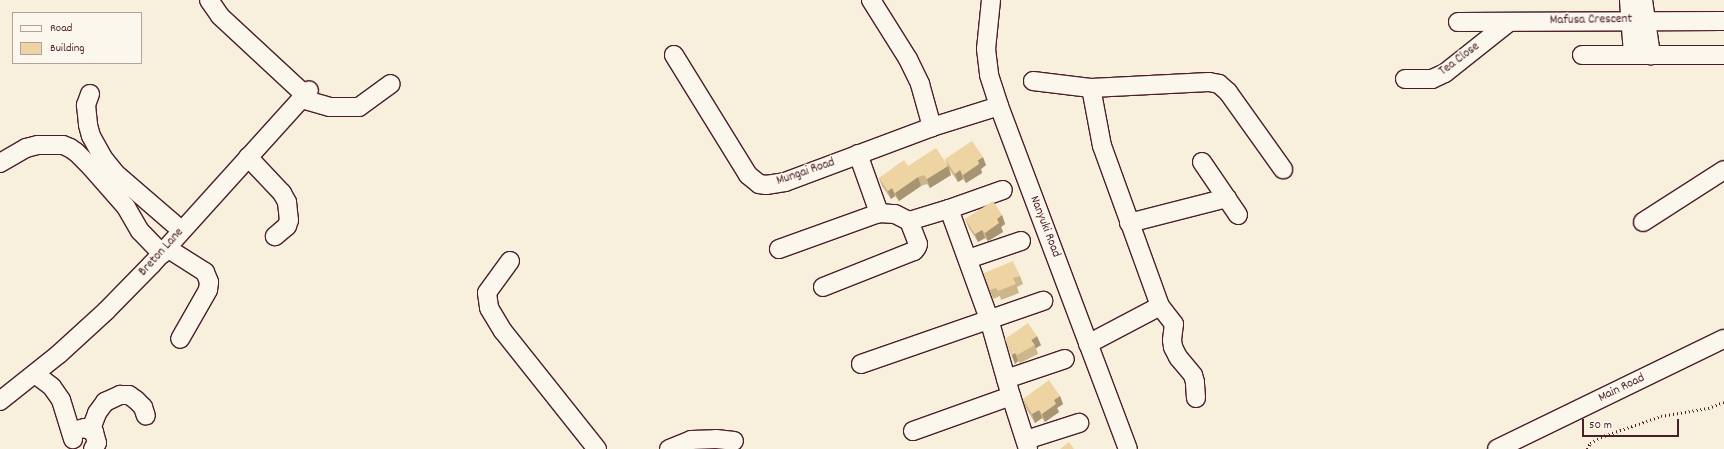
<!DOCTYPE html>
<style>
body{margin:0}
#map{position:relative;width:1724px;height:449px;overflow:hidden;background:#f8f0dd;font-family:Dekko,sans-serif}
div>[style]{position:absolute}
.path>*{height:2.5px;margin-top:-1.25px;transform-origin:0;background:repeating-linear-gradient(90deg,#4a1f2b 0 1px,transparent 0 4px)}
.roads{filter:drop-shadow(1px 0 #4a1f2b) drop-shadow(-1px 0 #4a1f2b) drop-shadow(0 1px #4a1f2b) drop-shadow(0 -1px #4a1f2b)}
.minor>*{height:18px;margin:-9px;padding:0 9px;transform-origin:9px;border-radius:9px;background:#fbf7ec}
.wall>*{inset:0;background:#cdb58c}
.shaded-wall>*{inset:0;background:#a79472}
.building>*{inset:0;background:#eed3a3}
span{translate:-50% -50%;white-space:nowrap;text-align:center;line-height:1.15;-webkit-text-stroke:3px #fbf7ec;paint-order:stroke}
.street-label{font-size:13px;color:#4a1f2b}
.legend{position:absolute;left:12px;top:12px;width:130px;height:52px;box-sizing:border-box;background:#fbf7ec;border:1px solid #b4a19f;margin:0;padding:5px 7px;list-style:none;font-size:12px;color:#4a1f2b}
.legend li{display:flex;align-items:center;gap:8px;height:20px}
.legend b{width:20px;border:1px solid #b4a19f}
.scale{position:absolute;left:1582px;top:419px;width:97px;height:18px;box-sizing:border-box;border:2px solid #4a1f2b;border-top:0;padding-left:5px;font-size:12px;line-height:14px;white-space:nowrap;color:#4a1f2b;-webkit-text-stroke:3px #fbf7ec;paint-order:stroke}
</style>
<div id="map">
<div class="path">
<i style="left:1587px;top:449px;width:7px;rotate:-63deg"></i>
<i style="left:1590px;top:443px;width:13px;rotate:-29deg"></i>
<i style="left:1601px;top:437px;width:64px;rotate:-19.3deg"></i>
<i style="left:1661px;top:416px;width:48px;rotate:-9.7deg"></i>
<i style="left:1708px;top:408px;width:17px;rotate:-21deg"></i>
</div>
<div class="roads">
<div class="minor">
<i style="left:209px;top:0;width:19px;rotate:55deg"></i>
<i style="left:220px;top:16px;width:116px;rotate:42.9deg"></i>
<i style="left:871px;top:0;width:70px;rotate:57.9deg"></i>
<i style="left:908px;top:59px;width:28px;rotate:64deg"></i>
<i style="left:920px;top:84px;width:45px;rotate:74.4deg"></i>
<i style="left:991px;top:0;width:49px;rotate:95.8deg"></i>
<i style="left:986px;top:49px;width:26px;rotate:83deg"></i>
<i style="left:989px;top:75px;width:33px;rotate:72deg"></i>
<i style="left:999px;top:106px;width:366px;rotate:69.4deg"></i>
<i style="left:1629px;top:0;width:55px;rotate:85.8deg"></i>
<i style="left:1643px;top:0;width:56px;rotate:81.7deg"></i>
<i style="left:1458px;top:22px;width:266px;rotate:-0.2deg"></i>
<i style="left:674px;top:55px;width:141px;rotate:58.3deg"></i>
<i style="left:748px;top:175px;width:14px;rotate:39deg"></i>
<i style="left:759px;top:184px;width:7px;rotate:8deg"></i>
<i style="left:766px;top:185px;width:19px;rotate:-9deg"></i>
<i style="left:785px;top:182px;width:157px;rotate:-20.5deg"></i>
<i style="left:932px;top:127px;width:70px;rotate:-17.4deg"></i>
<i style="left:1582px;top:55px;width:142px"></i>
<i style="left:1405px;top:79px;width:27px"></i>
<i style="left:1432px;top:79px;width:14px;rotate:-25deg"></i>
<i style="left:1445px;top:73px;width:80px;rotate:-38.4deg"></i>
<i style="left:1033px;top:81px;width:58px;rotate:6.9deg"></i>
<i style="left:90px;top:94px;width:12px;rotate:110deg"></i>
<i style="left:86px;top:105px;width:20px;rotate:84deg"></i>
<i style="left:88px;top:125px;width:11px;rotate:75deg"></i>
<i style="left:91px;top:136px;width:25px;rotate:61deg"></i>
<i style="left:103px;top:158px;width:19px;rotate:51deg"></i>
<i style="left:115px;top:173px;width:87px;rotate:40.8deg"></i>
<i style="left:302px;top:99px;width:29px;rotate:16deg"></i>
<i style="left:330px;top:107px;width:29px"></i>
<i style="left:359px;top:107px;width:39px;rotate:-36deg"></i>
<i style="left:858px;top:154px;width:63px;rotate:70.4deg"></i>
<i style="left:879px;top:213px;width:16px;rotate:4deg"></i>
<i style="left:895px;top:214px;width:16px;rotate:27deg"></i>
<i style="left:909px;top:221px;width:42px;rotate:-16.7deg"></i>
<i style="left:949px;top:209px;width:117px;rotate:70deg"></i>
<i style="left:989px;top:319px;width:80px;rotate:74.1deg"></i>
<i style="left:1011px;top:396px;width:56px;rotate:72.2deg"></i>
<i style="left:248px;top:157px;width:50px;rotate:46.6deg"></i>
<i style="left:282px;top:193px;width:10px;rotate:61deg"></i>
<i style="left:287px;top:202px;width:18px;rotate:84deg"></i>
<i style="left:289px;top:220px;width:6px;rotate:108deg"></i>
<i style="left:287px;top:226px;width:16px;rotate:140deg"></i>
<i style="left:1202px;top:162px;width:64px;rotate:55.8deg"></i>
<i style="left:0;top:163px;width:30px;rotate:-30deg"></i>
<i style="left:26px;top:148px;width:12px;rotate:-14deg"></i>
<i style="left:38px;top:145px;width:25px"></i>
<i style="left:63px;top:145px;width:8px;rotate:23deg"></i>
<i style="left:70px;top:148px;width:7px;rotate:34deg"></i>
<i style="left:76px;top:152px;width:21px;rotate:45deg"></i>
<i style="left:91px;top:167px;width:53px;rotate:48.8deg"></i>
<i style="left:126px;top:207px;width:28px;rotate:60deg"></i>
<i style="left:140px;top:231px;width:32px;rotate:46deg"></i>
<i style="left:949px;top:209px;width:57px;rotate:-19.4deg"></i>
<i style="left:1643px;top:222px;width:96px;rotate:-32.7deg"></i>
<i style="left:1129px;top:223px;width:101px;rotate:-14.3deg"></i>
<i style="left:167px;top:248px;width:45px;rotate:32.3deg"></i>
<i style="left:205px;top:272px;width:11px;rotate:68deg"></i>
<i style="left:209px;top:282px;width:8px;rotate:97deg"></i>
<i style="left:208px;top:290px;width:56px;rotate:119.7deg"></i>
<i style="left:779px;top:249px;width:106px;rotate:-19.8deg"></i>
<i style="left:968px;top:259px;width:56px;rotate:-18.8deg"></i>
<i style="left:510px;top:261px;width:39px;rotate:126deg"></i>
<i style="left:487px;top:293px;width:15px;rotate:82deg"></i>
<i style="left:489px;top:308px;width:27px;rotate:59deg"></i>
<i style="left:503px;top:331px;width:151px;rotate:51.5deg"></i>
<i style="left:823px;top:287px;width:98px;rotate:-21.6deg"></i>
<i style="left:914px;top:251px;width:5px;rotate:-53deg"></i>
<i style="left:917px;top:247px;width:3px;rotate:-72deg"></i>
<i style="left:918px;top:244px;width:25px;rotate:-111deg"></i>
<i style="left:1088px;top:344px;width:81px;rotate:-27.8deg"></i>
<i style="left:861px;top:364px;width:193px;rotate:-19.1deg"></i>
<i style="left:35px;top:374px;width:21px;rotate:37deg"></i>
<i style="left:52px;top:387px;width:16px;rotate:55deg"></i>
<i style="left:61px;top:400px;width:41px;rotate:72.9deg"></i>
<i style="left:1006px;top:379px;width:62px;rotate:-18.7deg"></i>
<i style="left:1196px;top:398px;width:16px;rotate:-94deg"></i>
<i style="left:1195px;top:382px;width:7px;rotate:-106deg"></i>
<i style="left:1193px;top:375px;width:23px;rotate:-130deg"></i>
<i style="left:1178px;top:357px;width:11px;rotate:-117deg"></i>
<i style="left:1173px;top:347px;width:7px;rotate:-98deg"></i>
<i style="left:1172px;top:340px;width:16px;rotate:-83deg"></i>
<i style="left:1174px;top:324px;width:23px;rotate:-128deg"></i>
<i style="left:1160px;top:306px;width:170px;rotate:-109.9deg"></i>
<i style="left:1102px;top:146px;width:59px;rotate:-100.7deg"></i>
<i style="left:1091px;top:88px;width:118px;rotate:-2.9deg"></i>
<i style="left:1209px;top:82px;width:10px;rotate:11deg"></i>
<i style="left:1219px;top:84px;width:12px;rotate:42deg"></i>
<i style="left:1228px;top:92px;width:95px;rotate:54.5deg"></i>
<i style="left:0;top:401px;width:75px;rotate:-38.5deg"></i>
<i style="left:59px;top:354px;width:64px;rotate:-42.5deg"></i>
<i style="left:106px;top:311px;width:66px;rotate:-45.6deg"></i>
<i style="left:152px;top:264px;width:234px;rotate:-47.9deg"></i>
<i style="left:80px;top:429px;width:5px;rotate:-11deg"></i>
<i style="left:85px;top:428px;width:10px;rotate:24deg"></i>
<i style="left:94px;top:432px;width:11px;rotate:75deg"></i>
<i style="left:97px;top:443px;width:7px;rotate:124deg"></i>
<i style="left:91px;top:429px;width:17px;rotate:-69deg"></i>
<i style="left:97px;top:413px;width:14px;rotate:-54deg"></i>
<i style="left:105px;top:402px;width:17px;rotate:-25deg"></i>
<i style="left:120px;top:395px;width:9px"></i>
<i style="left:129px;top:395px;width:9px;rotate:36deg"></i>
<i style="left:136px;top:400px;width:10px;rotate:45deg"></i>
<i style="left:143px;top:407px;width:9px;rotate:72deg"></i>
<i style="left:913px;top:431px;width:104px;rotate:-19.7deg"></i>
<i style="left:1026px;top:440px;width:56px;rotate:-17.8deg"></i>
<i style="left:669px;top:449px;width:24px;rotate:-22deg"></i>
<i style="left:691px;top:440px;width:25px;rotate:-2deg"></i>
<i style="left:716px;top:439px;width:18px;rotate:6deg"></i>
<i style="left:1497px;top:449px;width:252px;rotate:-25.9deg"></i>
</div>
</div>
<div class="wall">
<i style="clip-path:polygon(945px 159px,986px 165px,981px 169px,982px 173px,966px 183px,963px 179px,958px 182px,949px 169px,951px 175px,930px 188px,927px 184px,921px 186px,899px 201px,895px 196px,891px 199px,882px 186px,879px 178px,908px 166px,947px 164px)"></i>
<i style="clip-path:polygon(1002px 215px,1005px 224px,1001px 227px,1003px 232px,988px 241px,985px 238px,978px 242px,969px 228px,965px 219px)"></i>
<i style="clip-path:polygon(984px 273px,1020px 276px,1023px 284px,1017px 287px,1019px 293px,1001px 300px,1000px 296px,993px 299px)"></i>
<i style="clip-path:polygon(1005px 339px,1041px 345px,1036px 348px,1038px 354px,1020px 363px,1018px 361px,1015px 364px)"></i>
<i style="clip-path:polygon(1060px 396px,1063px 404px,1057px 408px,1059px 412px,1045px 422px,1042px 418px,1035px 423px,1026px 408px,1023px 399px)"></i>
</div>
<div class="shaded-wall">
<i style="clip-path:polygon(983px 157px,986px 165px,981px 169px,982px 173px,966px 183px,963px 175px,978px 160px)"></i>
<i style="clip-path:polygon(948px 166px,951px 175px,930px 188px,927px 179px)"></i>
<i style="clip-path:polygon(960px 170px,963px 179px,958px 182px,955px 174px)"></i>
<i style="clip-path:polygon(918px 177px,921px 186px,899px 201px,895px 193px)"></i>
<i style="clip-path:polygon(892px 188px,895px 196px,891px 199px,888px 191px)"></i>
<i style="clip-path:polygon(1002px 215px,1005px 224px,1001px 227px,1003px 232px,988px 241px,985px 233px,997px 219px)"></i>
<i style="clip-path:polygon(982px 230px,985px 238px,978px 242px,975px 234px)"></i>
<i style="clip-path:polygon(1037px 336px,1041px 345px,1036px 348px,1031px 340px)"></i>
<i style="clip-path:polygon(1015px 353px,1018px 361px,1015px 364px,1012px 355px)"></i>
<i style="clip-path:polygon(1060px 396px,1063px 404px,1057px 408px,1059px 412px,1045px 422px,1042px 414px,1054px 400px)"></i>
<i style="clip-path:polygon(1039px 410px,1042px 418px,1035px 423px,1032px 414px)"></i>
</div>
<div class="building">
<i style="clip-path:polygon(972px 141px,983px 157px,978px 160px,979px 164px,963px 175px,960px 170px,955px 174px,945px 159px)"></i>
<i style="clip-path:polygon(936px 148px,948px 166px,927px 179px,924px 175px,918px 177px,895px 193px,892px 188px,888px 191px,879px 178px,904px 160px,908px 166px)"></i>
<i style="clip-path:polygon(993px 201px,1002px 215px,997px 219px,999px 223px,985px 233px,982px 230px,975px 234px,965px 219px)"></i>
<i style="clip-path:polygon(1013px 261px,1020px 276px,1013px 278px,1016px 284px,998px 291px,996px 288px,990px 290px,984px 273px)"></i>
<i style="clip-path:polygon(1028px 323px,1037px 336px,1031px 340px,1035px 345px,1017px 355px,1015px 353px,1012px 355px,1005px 339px)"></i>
<i style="clip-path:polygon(1049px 380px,1060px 396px,1054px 400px,1056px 404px,1042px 414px,1039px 410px,1032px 414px,1023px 399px)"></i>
<i style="clip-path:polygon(1069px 442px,1074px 449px,1060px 449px)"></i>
</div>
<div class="street-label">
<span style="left:1591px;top:21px;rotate:-1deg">Mafusa Crescent</span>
<span style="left:1460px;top:60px;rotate:-37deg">Tea Close</span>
<span style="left:806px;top:173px;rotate:-19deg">Mungai Road</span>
<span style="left:1044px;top:227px;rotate:69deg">Nanyuki Road</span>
<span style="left:162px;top:253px;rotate:-48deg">Breton Lane</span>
<span style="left:1622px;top:389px;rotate:-26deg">Main Road</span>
</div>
<ul class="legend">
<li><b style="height:5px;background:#fbf7ec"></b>Road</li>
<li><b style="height:11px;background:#eed3a3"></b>Building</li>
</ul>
<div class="scale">50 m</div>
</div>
